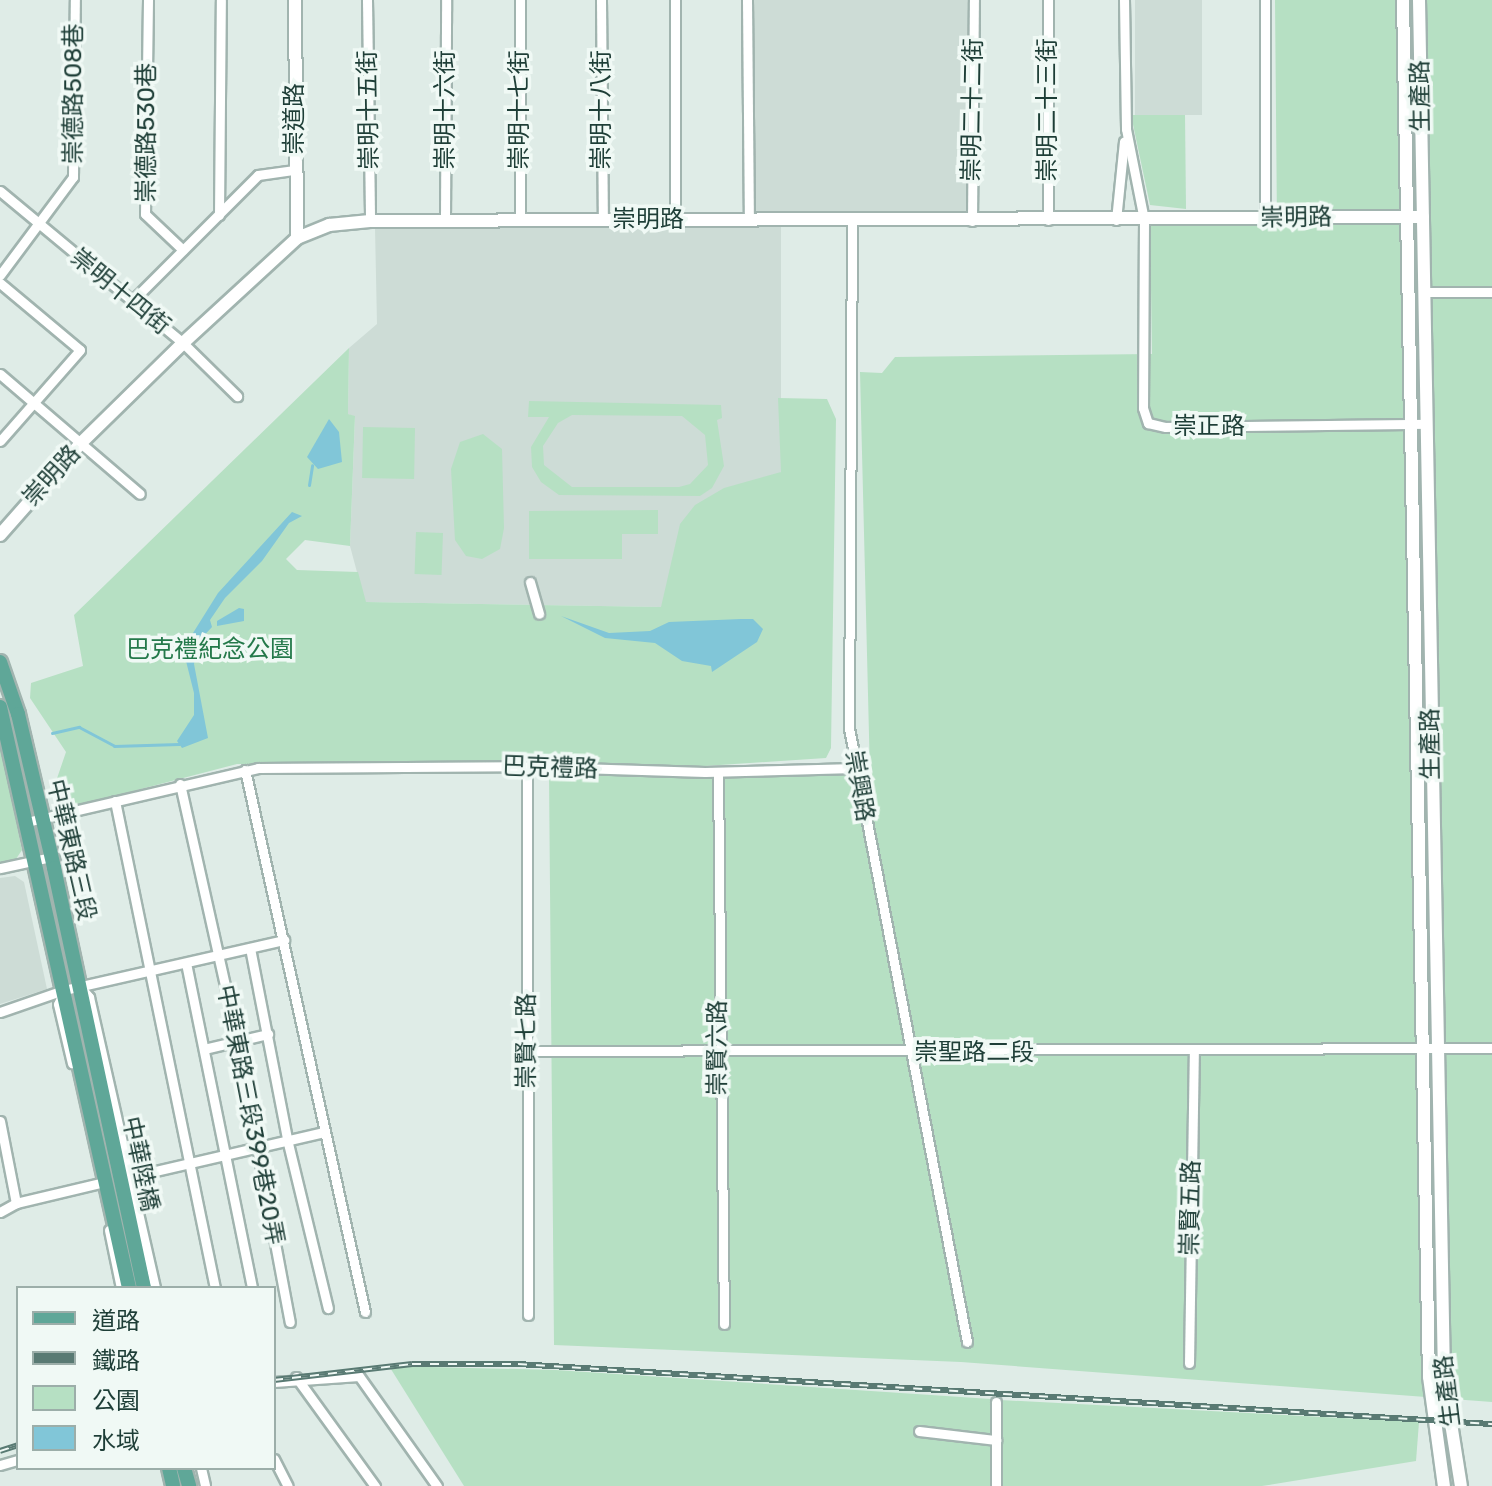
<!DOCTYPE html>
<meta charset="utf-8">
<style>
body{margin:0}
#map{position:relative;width:1492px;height:1486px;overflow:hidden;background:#dfece7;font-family:Rubik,"Noto Sans TC",sans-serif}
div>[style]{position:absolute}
.built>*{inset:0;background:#cddcd6;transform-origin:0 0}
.green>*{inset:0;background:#b6e0c3;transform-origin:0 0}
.water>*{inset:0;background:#81c6d8}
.stream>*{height:3px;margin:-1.5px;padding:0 1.5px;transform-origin:1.5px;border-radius:1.5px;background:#81c6d8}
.roads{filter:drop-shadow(2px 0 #a1b4af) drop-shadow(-2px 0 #a1b4af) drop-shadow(0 2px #a1b4af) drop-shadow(0 -2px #a1b4af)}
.street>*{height:9px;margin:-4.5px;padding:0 4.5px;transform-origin:4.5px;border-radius:4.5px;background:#fff}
.secondary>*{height:12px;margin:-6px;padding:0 6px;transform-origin:6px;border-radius:6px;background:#fff}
.primary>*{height:14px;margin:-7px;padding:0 7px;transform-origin:7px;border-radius:7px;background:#5fa798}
.rail>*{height:6px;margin-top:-3px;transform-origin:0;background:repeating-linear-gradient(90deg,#f0f9f5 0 9px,#597a73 0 18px);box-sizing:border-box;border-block:2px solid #597a73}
span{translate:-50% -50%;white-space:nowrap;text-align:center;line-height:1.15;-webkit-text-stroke:7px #f0f9f5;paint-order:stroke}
.street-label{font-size:24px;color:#1e3e37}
.park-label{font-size:24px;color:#24794a}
.legend{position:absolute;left:16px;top:1286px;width:260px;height:184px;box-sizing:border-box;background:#f0f9f5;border:2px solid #9caea9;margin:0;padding:10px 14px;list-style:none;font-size:24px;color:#1e3e37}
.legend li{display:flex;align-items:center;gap:16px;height:40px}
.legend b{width:40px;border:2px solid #9caea9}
</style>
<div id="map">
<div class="built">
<i style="left:753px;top:0;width:216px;height:213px"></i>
<i style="left:1135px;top:0;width:67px;height:115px"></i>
<i style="clip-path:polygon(781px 226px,781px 472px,662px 607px,365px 602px,350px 546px,355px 417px,348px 414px,349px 348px,377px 324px,375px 228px)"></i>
<i style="clip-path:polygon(15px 876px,24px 882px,47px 989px,0 1004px,0 878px)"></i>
</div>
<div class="green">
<i style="clip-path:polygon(1275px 0,1492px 0,1492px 1402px,961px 1362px,554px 1345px,549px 775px,870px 775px,860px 372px,882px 373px,895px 357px,1152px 354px,1150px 224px,1277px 226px)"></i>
<i style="clip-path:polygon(1131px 115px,1185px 115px,1186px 209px,1150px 205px)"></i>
<i style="clip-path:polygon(349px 348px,348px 414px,355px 416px,350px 546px,305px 540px,286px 559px,297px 570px,358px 572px,366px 602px,661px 607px,680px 524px,695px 505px,724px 488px,781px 472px,778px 398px,827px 399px,836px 419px,831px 748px,826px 758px,705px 766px,237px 764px,72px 807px,52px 793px,66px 752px,30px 698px,31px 683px,83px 666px,74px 615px)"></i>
<i style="clip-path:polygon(evenodd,529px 401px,721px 405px,722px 418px,717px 420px,724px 466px,712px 488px,700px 496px,559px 495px,541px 482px,532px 467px,531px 447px,549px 417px,528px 417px,529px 401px,572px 415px,682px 416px,705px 435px,708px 465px,690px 484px,679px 487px,572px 487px,544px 465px,543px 446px,558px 423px,572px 415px)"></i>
<i style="left:415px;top:428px;width:51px;height:52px;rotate:91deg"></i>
<i style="clip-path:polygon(483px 434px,502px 449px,504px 528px,500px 549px,482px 559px,466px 556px,455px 540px,451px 469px,460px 442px)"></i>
<i style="clip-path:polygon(658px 510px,658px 534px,622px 534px,622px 559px,529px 559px,529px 511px)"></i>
<i style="left:416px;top:532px;width:27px;height:42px;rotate:2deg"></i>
<i style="clip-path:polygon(0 745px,22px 850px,14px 862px,0 865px)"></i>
<i style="clip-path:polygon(389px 1366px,556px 1370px,991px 1399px,992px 1486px,464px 1486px)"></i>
<i style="clip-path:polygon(1000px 1400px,1419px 1422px,1416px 1461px,1262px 1486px,1000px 1486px)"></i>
</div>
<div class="water">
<i style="clip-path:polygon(329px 419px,339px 432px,342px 462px,318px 469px,307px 457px)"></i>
<i style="clip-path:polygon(292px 512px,302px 516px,289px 523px,262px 561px,225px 598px,210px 620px,212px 627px,198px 642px,194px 664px,208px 738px,182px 748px,177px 741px,194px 715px,194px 693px,183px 649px,218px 593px)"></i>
<i style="clip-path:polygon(239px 608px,244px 609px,244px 621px,217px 626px,217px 621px)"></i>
<i style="clip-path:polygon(561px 616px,609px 633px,650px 631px,669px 622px,741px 619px,753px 619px,763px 629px,757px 642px,712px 672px,711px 666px,682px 661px,655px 643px,605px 638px)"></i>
</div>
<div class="stream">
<i style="left:309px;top:485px;width:20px;rotate:-81deg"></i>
<i style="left:52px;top:733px;width:28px;rotate:-13deg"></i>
<i style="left:79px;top:727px;width:40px;rotate:28deg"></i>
<i style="left:114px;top:746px;width:65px;rotate:-1.8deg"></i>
</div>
<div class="roads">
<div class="street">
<i style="left:148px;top:0;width:214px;rotate:90.8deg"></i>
<i style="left:145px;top:214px;width:52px;rotate:43.5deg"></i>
<i style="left:367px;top:0;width:221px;rotate:89.2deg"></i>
<i style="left:520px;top:0;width:221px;rotate:90deg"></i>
<i style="left:601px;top:0;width:220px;rotate:89.5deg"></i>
<i style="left:675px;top:0;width:220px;rotate:90deg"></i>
<i style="left:747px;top:0;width:219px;rotate:89.5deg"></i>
<i style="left:1048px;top:0;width:220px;rotate:90deg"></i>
<i style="left:1124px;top:0;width:129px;rotate:89.1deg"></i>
<i style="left:1126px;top:129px;width:93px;rotate:78.8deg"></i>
<i style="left:1144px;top:220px;width:188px;rotate:90.3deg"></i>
<i style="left:1143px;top:408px;width:16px;rotate:72deg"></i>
<i style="left:1148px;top:423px;width:18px;rotate:13deg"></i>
<i style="left:1166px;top:427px;width:260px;rotate:-0.7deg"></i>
<i style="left:0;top:191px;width:238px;rotate:39.7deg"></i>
<i style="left:183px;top:343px;width:76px;rotate:44.5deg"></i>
<i style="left:219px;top:215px;width:215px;rotate:-89.5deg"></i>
<i style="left:1265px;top:218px;width:218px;rotate:-90deg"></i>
<i style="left:445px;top:220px;width:220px;rotate:-89.7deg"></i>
<i style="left:852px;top:220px;width:508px;rotate:90.34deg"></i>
<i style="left:849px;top:728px;width:625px;rotate:79.12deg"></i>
<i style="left:1116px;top:220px;width:79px;rotate:-84.2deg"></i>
<i style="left:972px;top:221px;width:221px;rotate:-89.5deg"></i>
<i style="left:0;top:275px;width:122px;rotate:-53.3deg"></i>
<i style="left:73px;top:177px;width:177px;rotate:-89.4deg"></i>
<i style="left:0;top:283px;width:104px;rotate:39.9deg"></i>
<i style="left:80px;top:350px;width:121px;rotate:131.3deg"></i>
<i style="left:1424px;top:292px;width:68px"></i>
<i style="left:130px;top:303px;width:181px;rotate:-45deg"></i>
<i style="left:258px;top:175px;width:37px;rotate:-8deg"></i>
<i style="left:0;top:374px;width:184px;rotate:40.6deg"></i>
<i style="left:530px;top:582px;width:33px;rotate:74deg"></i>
<i style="left:527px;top:768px;width:547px;rotate:89.9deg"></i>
<i style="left:245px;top:770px;width:555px;rotate:77.52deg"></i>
<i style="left:718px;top:772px;width:552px;rotate:89.38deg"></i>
<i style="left:180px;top:784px;width:262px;rotate:77.4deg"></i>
<i style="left:237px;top:1040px;width:287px;rotate:79.4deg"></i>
<i style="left:115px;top:801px;width:497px;rotate:78.4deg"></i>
<i style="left:26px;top:822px;width:238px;rotate:-13.1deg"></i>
<i style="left:258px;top:768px;width:257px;rotate:-0.4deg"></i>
<i style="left:515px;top:766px;width:190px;rotate:1.8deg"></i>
<i style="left:705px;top:772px;width:150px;rotate:-1.5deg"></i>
<i style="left:0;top:868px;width:52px;rotate:-12.2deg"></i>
<i style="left:250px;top:948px;width:195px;rotate:79deg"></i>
<i style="left:287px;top:1139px;width:174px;rotate:76.4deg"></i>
<i style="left:186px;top:963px;width:332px;rotate:78.5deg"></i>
<i style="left:82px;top:989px;width:11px;rotate:49deg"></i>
<i style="left:89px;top:997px;width:298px;rotate:77.2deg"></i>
<i style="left:63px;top:993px;width:12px;rotate:114deg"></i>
<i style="left:58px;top:1004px;width:61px;rotate:76.7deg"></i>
<i style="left:0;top:1012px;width:68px;rotate:-19deg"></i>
<i style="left:64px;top:990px;width:226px;rotate:-12.8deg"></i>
<i style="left:204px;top:1049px;width:66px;rotate:-13.2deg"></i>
<i style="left:527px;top:1051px;width:965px;rotate:-0.18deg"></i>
<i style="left:0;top:1121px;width:84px;rotate:79deg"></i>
<i style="left:129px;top:1177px;width:200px;rotate:-13deg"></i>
<i style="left:0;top:1212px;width:18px;rotate:-29deg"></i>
<i style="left:16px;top:1203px;width:86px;rotate:-13.4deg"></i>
<i style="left:109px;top:1230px;width:59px;rotate:78.3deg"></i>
<i style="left:1189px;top:1363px;width:310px;rotate:-89.1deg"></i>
<i style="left:296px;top:1377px;width:135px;rotate:54.1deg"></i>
<i style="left:274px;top:1382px;width:85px;rotate:-4deg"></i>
<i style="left:359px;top:1376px;width:135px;rotate:54.7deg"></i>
<i style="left:996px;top:1402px;width:84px;rotate:90deg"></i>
<i style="left:919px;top:1431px;width:78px;rotate:6.7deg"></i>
<i style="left:274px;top:1459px;width:30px;rotate:63deg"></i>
<i style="left:0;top:1465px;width:19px;rotate:-16deg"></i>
<i style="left:201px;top:1468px;width:18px;rotate:77deg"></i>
</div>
<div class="secondary">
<i style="left:295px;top:0;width:238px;rotate:89.5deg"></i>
<i style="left:1403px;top:0;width:1377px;rotate:88.92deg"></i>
<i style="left:1429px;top:1377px;width:110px;rotate:82.2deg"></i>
<i style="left:1419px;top:0;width:1379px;rotate:88.96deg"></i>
<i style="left:1444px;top:1379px;width:108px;rotate:81deg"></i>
<i style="left:0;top:535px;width:124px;rotate:-48.6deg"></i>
<i style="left:82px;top:442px;width:141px;rotate:-44.4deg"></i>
<i style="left:183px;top:343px;width:155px;rotate:-42.6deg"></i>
<i style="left:297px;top:238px;width:35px;rotate:-22deg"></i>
<i style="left:329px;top:225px;width:41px;rotate:-5.6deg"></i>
<i style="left:370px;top:221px;width:1053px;rotate:-0.22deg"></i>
</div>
<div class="primary">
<i style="left:0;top:662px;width:55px;rotate:70.9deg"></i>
<i style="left:18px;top:714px;width:158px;rotate:76.8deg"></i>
<i style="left:54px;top:868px;width:430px;rotate:77.9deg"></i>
<i style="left:0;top:707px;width:595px;rotate:77.48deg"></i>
<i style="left:169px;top:1468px;width:18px;rotate:77deg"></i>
<i style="left:184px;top:1468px;width:19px;rotate:74deg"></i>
</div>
</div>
<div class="rail">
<i style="left:274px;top:1380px;width:139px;rotate:-6.6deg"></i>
<i style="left:412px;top:1364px;width:106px"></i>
<i style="left:518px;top:1364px;width:976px;rotate:3.53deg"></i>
<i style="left:0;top:1451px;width:19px;rotate:-18deg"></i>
</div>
<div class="street-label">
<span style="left:74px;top:94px;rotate:-90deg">崇德路508巷</span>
<span style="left:1421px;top:96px;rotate:-91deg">生產路</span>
<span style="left:369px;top:110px;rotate:-91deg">崇明十五街</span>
<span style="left:446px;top:110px;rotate:-90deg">崇明十六街</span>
<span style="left:520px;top:110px;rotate:-90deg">崇明十七街</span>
<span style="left:602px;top:110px;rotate:-90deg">崇明十八街</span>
<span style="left:973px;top:110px;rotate:-89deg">崇明二十二街</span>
<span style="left:1048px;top:110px;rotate:-90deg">崇明二十三街</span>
<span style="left:295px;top:119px;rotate:-90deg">崇道路</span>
<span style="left:147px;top:133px;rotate:-90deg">崇德路530巷</span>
<span style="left:1296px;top:218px;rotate:-1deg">崇明路</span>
<span style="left:648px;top:220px">崇明路</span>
<span style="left:120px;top:292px;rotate:39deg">崇明十四街</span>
<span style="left:1209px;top:427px">崇正路</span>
<span style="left:52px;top:476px;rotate:-48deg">崇明路</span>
<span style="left:1431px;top:744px;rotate:-91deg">生產路</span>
<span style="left:550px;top:768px;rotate:2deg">巴克禮路</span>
<span style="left:859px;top:786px;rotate:80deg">崇興路</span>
<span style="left:71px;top:850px;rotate:77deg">中華東路三段</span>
<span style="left:527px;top:1041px;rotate:-90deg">崇賢七路</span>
<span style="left:718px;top:1048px;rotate:-90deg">崇賢六路</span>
<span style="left:974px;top:1053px">崇聖路二段</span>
<span style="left:250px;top:1115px;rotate:79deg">中華東路三段399巷20弄</span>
<span style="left:140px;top:1164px;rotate:78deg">中華陸橋</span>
<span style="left:1191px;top:1208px;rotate:-89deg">崇賢五路</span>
<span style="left:1448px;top:1391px;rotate:-97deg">生產路</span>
</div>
<div class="park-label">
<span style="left:210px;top:650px">巴克禮紀念公園</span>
</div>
<ul class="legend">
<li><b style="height:10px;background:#5fa798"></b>道路</li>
<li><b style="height:10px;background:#597a73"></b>鐵路</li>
<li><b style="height:22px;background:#b6e0c3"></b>公園</li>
<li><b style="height:22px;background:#81c6d8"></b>水域</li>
</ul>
</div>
